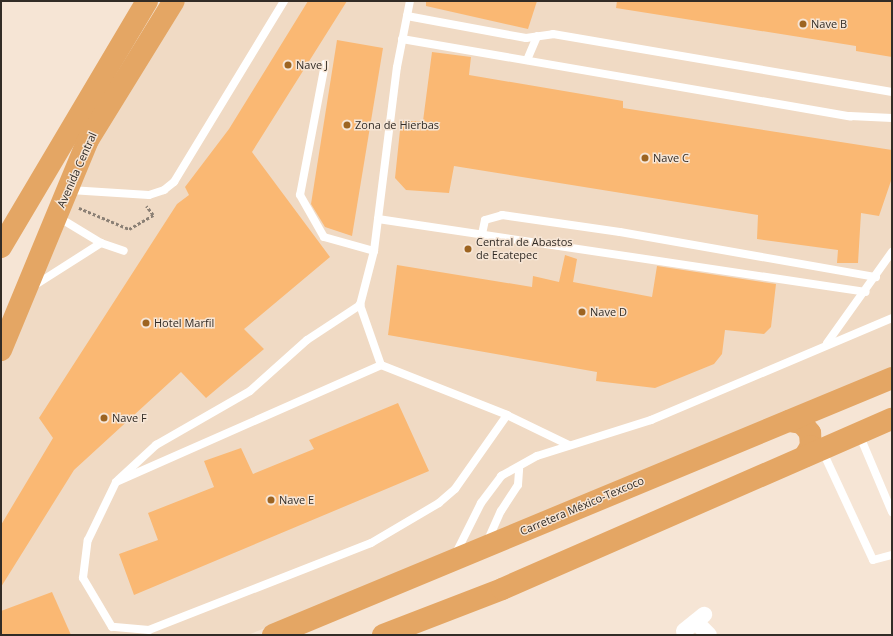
<!DOCTYPE html>
<meta charset="utf-8">
<style>
body{margin:0}
#map{position:relative;width:893px;height:636px;overflow:hidden;background:#f6e5d5;font-family:"Open Sans",sans-serif}
div>[style]{position:absolute}
.built>*{inset:0;background:#f0dac4}
.building>*{inset:0;background:#fab873}
.path>*{height:2.5px;margin-top:-1.25px;transform-origin:0;background:repeating-linear-gradient(90deg,#8b8075 0 3px,transparent 0 5px)}
.lane>*{height:8px;margin:-4px;padding:0 4px;transform-origin:4px;border-radius:4px;background:#fff}
.street>*{height:16px;margin:-8px;padding:0 8px;transform-origin:8px;border-radius:8px;background:#fff}
.highway>*{height:22px;margin:-11px;padding:0 11px;transform-origin:11px;border-radius:11px;background:#e4a664}
.dots>*{width:11px;height:11px;translate:-50% -50%;box-sizing:border-box;border:2px solid #f6e5d5;border-radius:50%}
span{translate:-50% -50%;white-space:nowrap;text-align:center;line-height:1.15;-webkit-text-stroke:3px #f6e5d5;paint-order:stroke}
.poi-label{font-size:11px;color:#322c26}
.left{translate:0 -50%;text-align:left}
.street-label{font-size:11px;color:#322c26}
.frame{position:absolute;inset:0;border:2px solid #322c26;pointer-events:none}
</style>
<div id="map">
<div class="built">
<i style="clip-path:polygon(183px 1px,892px 1px,892px 377px,248px 635px,1px 635px,1px 352px,78px 164px)"></i>
</div>
<div class="building">
<i style="clip-path:polygon(308px 1px,347px 1px,252px 152px,330px 257px,244px 329px,264px 349px,206px 398px,181px 372px,74px 470px,1px 587px,1px 525px,53px 438px,39px 418px,177px 204px,189px 195px,185px 187px,229px 129px)"></i>
<i style="clip-path:polygon(426px 1px,537px 1px,528px 29px,426px 6px)"></i>
<i style="clip-path:polygon(617px 1px,892px 1px,892px 57px,856px 51px,856px 46px,616px 8px)"></i>
<i style="clip-path:polygon(337px 40px,383px 48px,352px 236px,325px 227px,311px 204px)"></i>
<i style="clip-path:polygon(432px 52px,471px 57px,469px 75px,623px 101px,623px 108px,892px 150px,892px 178px,879px 216px,861px 213px,858px 263px,837px 263px,838px 250px,757px 239px,758px 215px,454px 166px,449px 193px,406px 190px,395px 178px,401px 121px,423px 121px)"></i>
<i style="clip-path:polygon(565px 255px,577px 259px,573px 282px,652px 297px,657px 266px,776px 284px,771px 327px,764px 334px,725px 330px,722px 354px,714px 364px,655px 388px,596px 381px,597px 372px,388px 335px,397px 265px,532px 287px,533px 276px,559px 282px)"></i>
<i style="clip-path:polygon(398px 403px,429px 471px,134px 595px,119px 554px,158px 540px,148px 513px,214px 487px,204px 461px,241px 448px,253px 474px,314px 449px,309px 440px)"></i>
<i style="clip-path:polygon(52px 592px,71px 635px,1px 635px,1px 611px)"></i>
</div>
<div class="path">
<i style="left:79px;top:208px;width:54px;rotate:22.8deg"></i>
<i style="left:129px;top:229px;width:28px;rotate:-30deg"></i>
<i style="left:153px;top:215px;width:11px;rotate:-128deg"></i>
</div>
<div class="lane">
<i style="left:407px;top:16px;width:121px;rotate:10.5deg"></i>
<i style="left:526px;top:38px;width:27px;rotate:-8deg"></i>
<i style="left:553px;top:34px;width:344px;rotate:9.7deg"></i>
<i style="left:402px;top:39px;width:455px;rotate:9.8deg"></i>
<i style="left:850px;top:116px;width:42px;rotate:2.7deg"></i>
<i style="left:527px;top:60px;width:26px;rotate:-67deg"></i>
<i style="left:325px;top:64px;width:133px;rotate:100.8deg"></i>
<i style="left:300px;top:195px;width:48px;rotate:60.3deg"></i>
<i style="left:324px;top:237px;width:52px;rotate:15.6deg"></i>
<i style="left:70px;top:190px;width:79px;rotate:3.6deg"></i>
<i style="left:149px;top:195px;width:16px;rotate:-18deg"></i>
<i style="left:164px;top:190px;width:13px;rotate:-39deg"></i>
<i style="left:174px;top:182px;width:212px;rotate:-58.7deg"></i>
<i style="left:58px;top:217px;width:50px;rotate:31.2deg"></i>
<i style="left:101px;top:243px;width:24px;rotate:19deg"></i>
<i style="left:378px;top:219px;width:493px;rotate:8.5deg"></i>
<i style="left:482px;top:234px;width:14px;rotate:-78deg"></i>
<i style="left:485px;top:220px;width:18px;rotate:-16deg"></i>
<i style="left:502px;top:215px;width:119px;rotate:8.2deg"></i>
<i style="left:620px;top:232px;width:260px;rotate:10deg"></i>
<i style="left:32px;top:287px;width:82px;rotate:-32.5deg"></i>
<i style="left:827px;top:343px;width:112px;rotate:-54.5deg"></i>
<i style="left:381px;top:365px;width:64px;rotate:-109.3deg"></i>
<i style="left:360px;top:305px;width:56px;rotate:-75.5deg"></i>
<i style="left:374px;top:251px;width:185px;rotate:-82.9deg"></i>
<i style="left:397px;top:67px;width:67px;rotate:-78.9deg"></i>
<i style="left:507px;top:415px;width:90px;rotate:125.1deg"></i>
<i style="left:455px;top:489px;width:21px;rotate:139deg"></i>
<i style="left:439px;top:503px;width:79px;rotate:149.5deg"></i>
<i style="left:371px;top:543px;width:238px;rotate:158.6deg"></i>
<i style="left:149px;top:630px;width:37px;rotate:-175deg"></i>
<i style="left:112px;top:627px;width:57px;rotate:-120.6deg"></i>
<i style="left:83px;top:578px;width:38px;rotate:-83deg"></i>
<i style="left:88px;top:540px;width:64px;rotate:-64.2deg"></i>
<i style="left:116px;top:482px;width:290px;rotate:-23.8deg"></i>
<i style="left:381px;top:365px;width:136px;rotate:21.6deg"></i>
<i style="left:507px;top:415px;width:69px;rotate:25.8deg"></i>
<i style="left:859px;top:434px;width:85px;rotate:67.1deg"></i>
<i style="left:822px;top:450px;width:121px;rotate:65.1deg"></i>
<i style="left:873px;top:560px;width:20px;rotate:-15deg"></i>
<i style="left:118px;top:480px;width:52px;rotate:-42.6deg"></i>
<i style="left:156px;top:445px;width:108px;rotate:-29.9deg"></i>
<i style="left:250px;top:391px;width:76px;rotate:-41.8deg"></i>
<i style="left:307px;top:340px;width:64px;rotate:-33.4deg"></i>
<i style="left:487px;top:542px;width:34px;rotate:-66deg"></i>
<i style="left:501px;top:511px;width:31px;rotate:-57deg"></i>
<i style="left:518px;top:485px;width:16px;rotate:-86deg"></i>
<i style="left:455px;top:555px;width:58px;rotate:-63.4deg"></i>
<i style="left:481px;top:503px;width:34px;rotate:-53deg"></i>
<i style="left:501px;top:476px;width:41px;rotate:-29.1deg"></i>
<i style="left:537px;top:456px;width:120px;rotate:-17.5deg"></i>
<i style="left:651px;top:420px;width:262px;rotate:-22.9deg"></i>
</div>
<div class="street">
<i style="left:696px;top:622px;width:18px;rotate:45deg"></i>
<i style="left:684px;top:631px;width:26px;rotate:-39deg"></i>
</div>
<div class="highway">
<i style="left:1px;top:247px;width:286px;rotate:-59.3deg"></i>
<i style="left:1px;top:350px;width:227px;rotate:-67.5deg"></i>
<i style="left:88px;top:140px;width:163px;rotate:-58.3deg"></i>
<i style="left:789px;top:421px;width:13px;rotate:9deg"></i>
<i style="left:802px;top:423px;width:13px;rotate:51deg"></i>
<i style="left:810px;top:433px;width:13px;rotate:86deg"></i>
<i style="left:811px;top:446px;width:12px;rotate:121deg"></i>
<i style="left:273px;top:635px;width:670px;rotate:-22.55deg"></i>
<i style="left:383px;top:635px;width:128px;rotate:-21.1deg"></i>
<i style="left:502px;top:589px;width:425px;rotate:-23.6deg"></i>
</div>
<div class="dots">
<i style="left:803px;top:24px;background:#9d6421"></i>
<i style="left:288px;top:65px;background:#9d6421"></i>
<i style="left:347px;top:125px;background:#9d6421"></i>
<i style="left:645px;top:158px;background:#9d6421"></i>
<i style="left:468px;top:249px;background:#9d6421"></i>
<i style="left:582px;top:312px;background:#9d6421"></i>
<i style="left:146px;top:323px;background:#9d6421"></i>
<i style="left:104px;top:418px;background:#9d6421"></i>
<i style="left:271px;top:500px;background:#9d6421"></i>
</div>
<div class="poi-label">
<span class="left" style="left:811px;top:24px">Nave B</span>
<span class="left" style="left:296px;top:65px">Nave J</span>
<span class="left" style="left:355px;top:125px">Zona de Hierbas</span>
<span class="left" style="left:653px;top:158px">Nave C</span>
<span class="left" style="left:476px;top:249px">Central de Abastos<br>de Ecatepec</span>
<span class="left" style="left:590px;top:312px">Nave D</span>
<span class="left" style="left:154px;top:323px">Hotel Marfil</span>
<span class="left" style="left:112px;top:418px">Nave F</span>
<span class="left" style="left:279px;top:500px">Nave E</span>
</div>
<div class="street-label">
<span style="left:77px;top:170px;rotate:-66deg">Avenida Central</span>
<span style="left:582px;top:506px;rotate:-23deg">Carretera México-Texcoco</span>
</div>
<div class="frame"></div>
</div>
